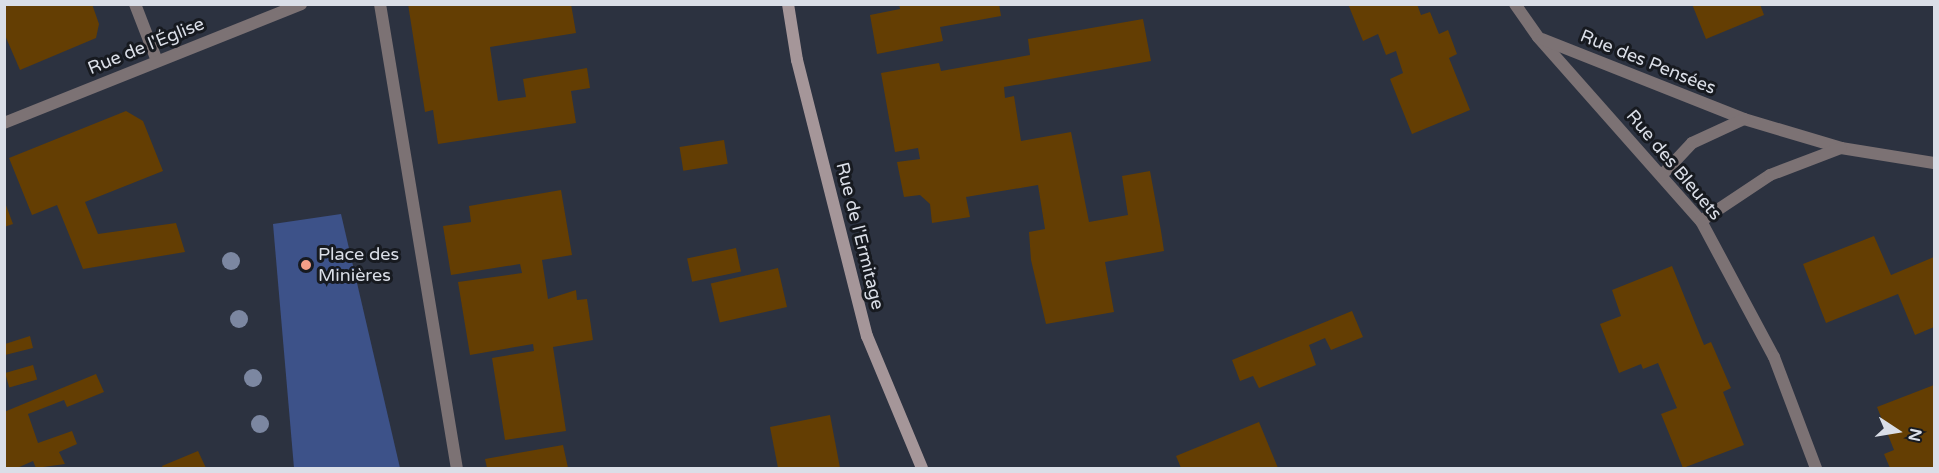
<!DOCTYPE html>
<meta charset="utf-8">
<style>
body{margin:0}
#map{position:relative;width:1939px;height:473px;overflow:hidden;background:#2c3240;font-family:"Varela Round",sans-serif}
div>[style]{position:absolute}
.green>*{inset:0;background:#3d5289}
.building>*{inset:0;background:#643e03;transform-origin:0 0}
.street>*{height:12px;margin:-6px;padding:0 6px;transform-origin:6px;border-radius:6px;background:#7c7274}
.secondary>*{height:12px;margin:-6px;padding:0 6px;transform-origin:6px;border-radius:6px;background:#a59699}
.trees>*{width:18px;height:18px;margin:-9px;border-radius:50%;background:#7c87a1}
.dots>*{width:16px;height:16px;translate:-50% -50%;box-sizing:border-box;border:3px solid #171a20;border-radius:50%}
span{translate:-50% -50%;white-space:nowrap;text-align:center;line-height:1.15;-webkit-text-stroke:6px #171a20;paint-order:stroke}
.street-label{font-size:18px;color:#dadee7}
.poi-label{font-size:18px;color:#dadee7}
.left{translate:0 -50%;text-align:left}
.frame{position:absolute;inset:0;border:6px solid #dadee7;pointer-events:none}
.north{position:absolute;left:1867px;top:401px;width:60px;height:60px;-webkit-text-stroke:4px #171a20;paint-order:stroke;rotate:102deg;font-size:16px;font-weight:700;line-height:24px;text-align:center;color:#dadee7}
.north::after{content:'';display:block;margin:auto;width:21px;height:27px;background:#dadee7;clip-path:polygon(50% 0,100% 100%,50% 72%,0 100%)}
</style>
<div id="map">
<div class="green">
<i style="clip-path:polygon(341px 214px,400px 468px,294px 468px,273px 224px)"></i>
</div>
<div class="building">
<i style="clip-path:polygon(8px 4px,92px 4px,99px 24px,96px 38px,20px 70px,4px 33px,4px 7px)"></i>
<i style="clip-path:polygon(408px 4px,571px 4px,576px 33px,490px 47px,498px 101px,526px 97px,523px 79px,587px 68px,590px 88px,571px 91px,576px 123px,438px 144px,433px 110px,425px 112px)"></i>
<i style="clip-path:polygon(899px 4px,999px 4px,1001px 16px,940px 27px,943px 41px,877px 54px,870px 15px,900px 9px)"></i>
<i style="clip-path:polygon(1348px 4px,1417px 4px,1421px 15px,1430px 12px,1439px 34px,1448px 30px,1457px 54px,1449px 58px,1470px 110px,1412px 134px,1390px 79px,1403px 73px,1396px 51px,1386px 55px,1378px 34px,1363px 41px)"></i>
<i style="clip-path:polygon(1692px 4px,1760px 4px,1764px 15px,1706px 39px)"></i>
<i style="clip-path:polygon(1143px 19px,1151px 61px,1004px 87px,1005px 98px,1014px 96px,1021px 141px,1071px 132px,1089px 222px,1128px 215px,1122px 176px,1150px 171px,1161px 231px,1164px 251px,1105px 262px,1114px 312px,1046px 324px,1031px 260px,1029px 232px,1045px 229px,1038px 185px,966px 197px,970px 217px,932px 223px,930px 204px,920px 195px,904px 197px,897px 162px,920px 159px,918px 148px,895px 152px,881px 73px,939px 63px,941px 71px,1030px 55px,1028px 39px)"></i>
<i style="clip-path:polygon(126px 111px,143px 121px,163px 171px,85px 202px,98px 234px,176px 223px,185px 252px,83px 269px,57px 205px,32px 215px,9px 158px)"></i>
<i style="left:724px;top:140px;width:24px;height:45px;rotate:81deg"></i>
<i style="clip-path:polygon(561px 190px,572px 255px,542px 260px,548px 299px,576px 290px,577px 300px,587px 299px,593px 340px,553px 347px,566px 431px,505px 440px,492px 358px,534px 351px,533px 344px,470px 355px,458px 282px,522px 273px,520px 264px,451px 275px,443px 226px,471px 222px,469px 206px)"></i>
<i style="clip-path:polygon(4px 200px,13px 224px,4px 227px)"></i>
<i style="clip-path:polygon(1874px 236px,1891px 275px,1934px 257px,1934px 327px,1915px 335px,1898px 294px,1826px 323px,1803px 264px)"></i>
<i style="left:736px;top:248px;width:24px;height:50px;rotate:78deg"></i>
<i style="clip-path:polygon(1672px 266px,1704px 345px,1711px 342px,1731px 388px,1723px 392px,1744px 445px,1683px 468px,1661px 414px,1677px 408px,1658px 363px,1643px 369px,1641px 364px,1619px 373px,1600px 324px,1621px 316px,1612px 290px)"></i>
<i style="left:778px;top:268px;width:40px;height:69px;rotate:77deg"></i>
<i style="clip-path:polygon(1352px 311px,1363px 337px,1331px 350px,1325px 338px,1309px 345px,1316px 365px,1259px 388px,1253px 376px,1240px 381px,1232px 360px)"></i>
<i style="clip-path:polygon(30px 336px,33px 348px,5px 355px,5px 344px)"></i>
<i style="left:33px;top:365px;width:15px;height:29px;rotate:74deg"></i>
<i style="clip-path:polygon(96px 374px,104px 392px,67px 407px,64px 400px,28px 414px,38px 443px,72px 431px,77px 444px,59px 452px,65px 464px,36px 468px,33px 461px,17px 468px,4px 468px,4px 412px)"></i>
<i style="clip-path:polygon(1934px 385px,1934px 468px,1890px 468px,1884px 454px,1894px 450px,1877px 407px)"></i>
<i style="clip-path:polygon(830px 415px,840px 468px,778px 468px,770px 427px)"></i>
<i style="clip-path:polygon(1259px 422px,1278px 468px,1181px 468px,1176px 456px)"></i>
<i style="clip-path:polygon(563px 445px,568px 468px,487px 468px,485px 459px)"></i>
<i style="clip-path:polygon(198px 451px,206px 468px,163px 468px,162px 466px)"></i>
</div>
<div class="street">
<i style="left:135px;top:4px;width:61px;rotate:68.9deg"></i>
<i style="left:380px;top:4px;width:470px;rotate:80.6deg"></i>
<i style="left:1515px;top:4px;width:40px;rotate:55.1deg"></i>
<i style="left:1538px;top:37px;width:246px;rotate:48.5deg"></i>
<i style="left:1701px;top:221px;width:154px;rotate:61.8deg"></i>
<i style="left:1774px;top:357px;width:119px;rotate:69.3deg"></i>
<i style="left:1542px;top:39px;width:217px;rotate:21.6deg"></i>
<i style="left:1744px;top:119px;width:101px;rotate:16.6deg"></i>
<i style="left:1841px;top:148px;width:94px;rotate:9.2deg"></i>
<i style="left:4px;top:123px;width:320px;rotate:-21.8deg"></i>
<i style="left:1662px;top:175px;width:44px;rotate:-46.8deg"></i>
<i style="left:1692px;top:143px;width:57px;rotate:-24.8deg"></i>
<i style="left:1701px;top:221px;width:83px;rotate:-33.7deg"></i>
<i style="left:1770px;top:175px;width:76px;rotate:-20.8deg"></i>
</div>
<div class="secondary">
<i style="left:788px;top:4px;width:57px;rotate:80.9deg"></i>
<i style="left:797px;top:60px;width:285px;rotate:75.8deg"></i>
<i style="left:867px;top:336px;width:143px;rotate:67.4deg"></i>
</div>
<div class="trees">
<i style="left:231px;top:261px"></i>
<i style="left:239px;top:319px"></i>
<i style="left:253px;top:378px"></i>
<i style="left:260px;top:424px"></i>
</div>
<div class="dots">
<i style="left:306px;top:265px;background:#f49e87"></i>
</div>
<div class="street-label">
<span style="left:146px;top:46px;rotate:-22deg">Rue de l'Église</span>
<span style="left:1648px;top:62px;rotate:22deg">Rue des Pensées</span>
<span style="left:1674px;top:165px;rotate:50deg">Rue des Bleuets</span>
<span style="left:860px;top:236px;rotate:76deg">Rue de l'Ermitage</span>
</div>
<div class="poi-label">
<span class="left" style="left:318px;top:265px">Place des<br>Minières</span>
</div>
<div class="frame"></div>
<div class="north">N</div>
</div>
